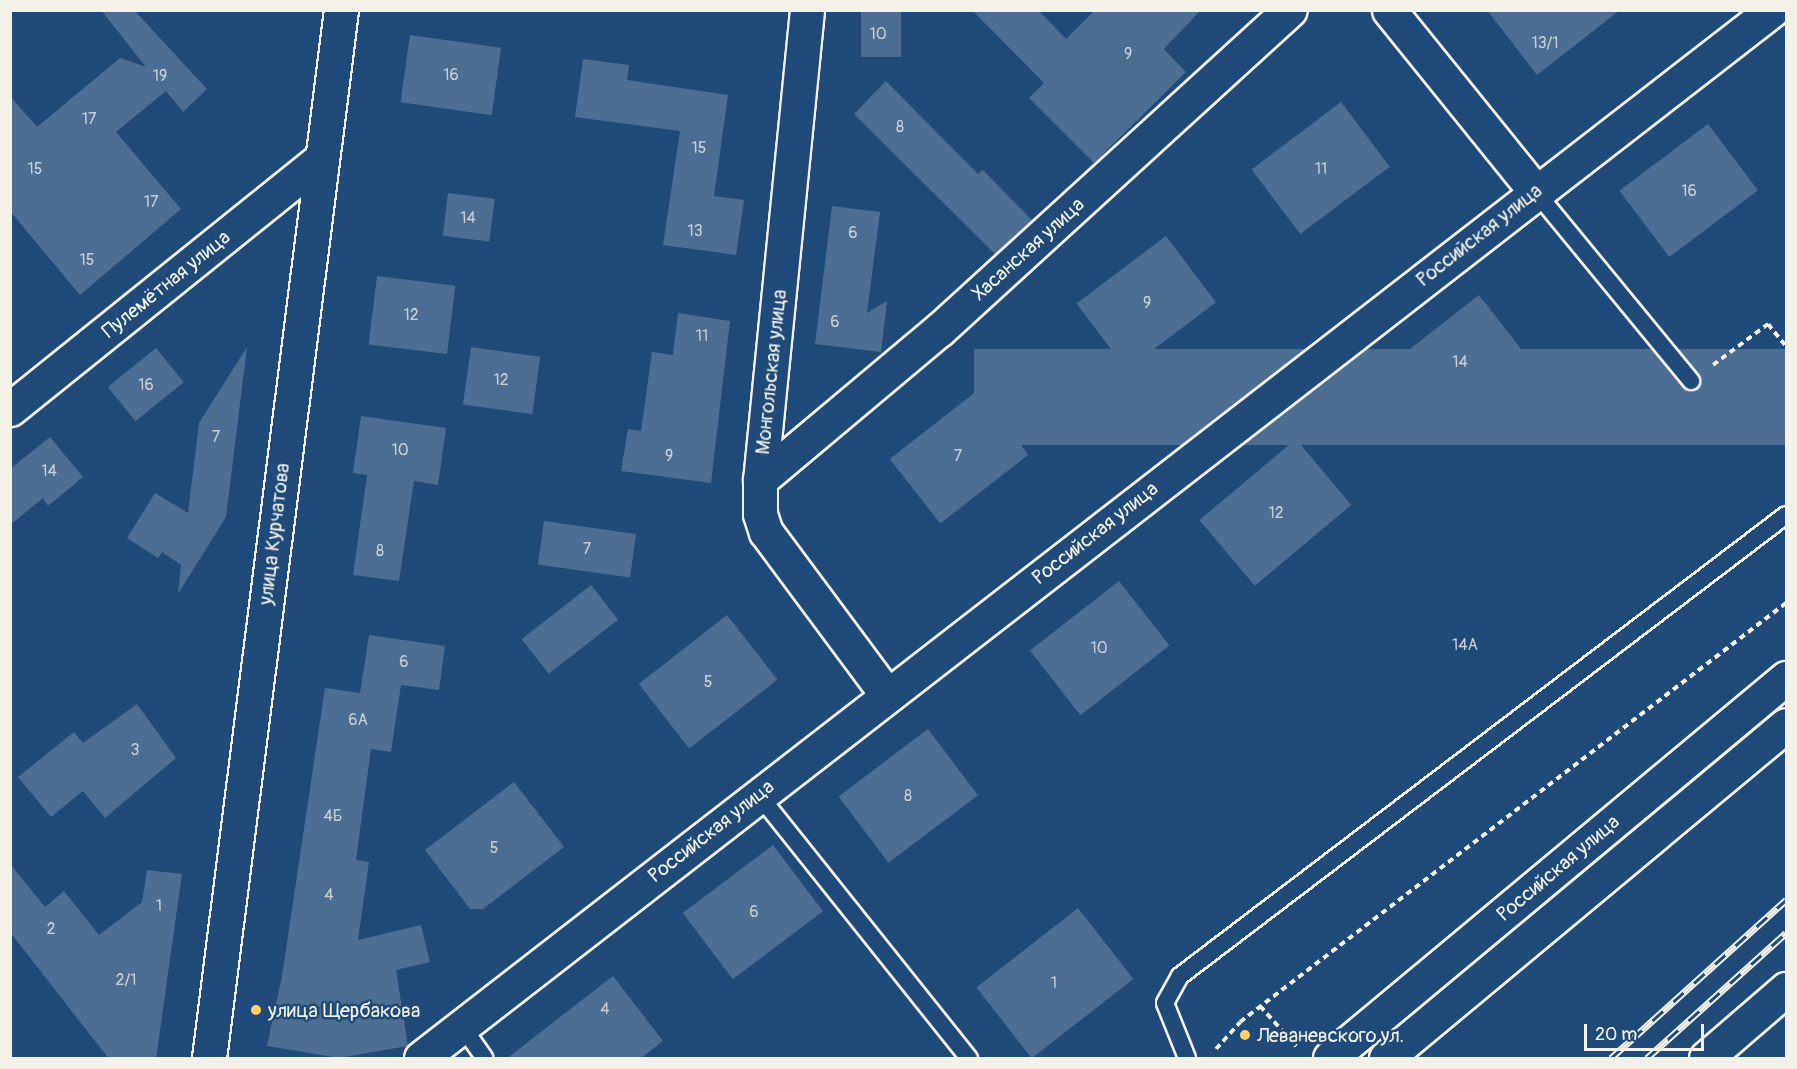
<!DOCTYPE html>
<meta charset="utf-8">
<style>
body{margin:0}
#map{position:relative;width:1797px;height:1069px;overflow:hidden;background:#1f4a7a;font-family:Pangolin,sans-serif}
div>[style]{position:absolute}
.building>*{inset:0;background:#4d6e92;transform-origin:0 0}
.path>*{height:4px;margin-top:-2px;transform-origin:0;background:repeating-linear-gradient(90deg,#f4f1e8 0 6px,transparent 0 10.5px)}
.roads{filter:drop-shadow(2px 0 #f4f1e8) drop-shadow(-2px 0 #f4f1e8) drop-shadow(0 2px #f4f1e8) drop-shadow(0 -2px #f4f1e8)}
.lane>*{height:16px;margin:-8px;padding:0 8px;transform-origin:8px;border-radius:8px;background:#1f4a7a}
.street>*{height:33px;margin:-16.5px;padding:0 16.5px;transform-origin:16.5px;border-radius:16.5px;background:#1f4a7a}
.secondary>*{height:33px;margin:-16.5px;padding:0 16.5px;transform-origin:16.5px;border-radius:16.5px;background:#1f4a7a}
.primary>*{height:33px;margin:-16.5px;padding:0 16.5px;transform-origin:16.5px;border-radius:16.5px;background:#1f4a7a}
.rail>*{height:7px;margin-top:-3.5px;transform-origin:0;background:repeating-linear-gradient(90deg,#1f4a7a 0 14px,#f4f1e8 0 28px);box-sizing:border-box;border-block:2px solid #f4f1e8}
.dots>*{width:16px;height:16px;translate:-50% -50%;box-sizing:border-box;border:3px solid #1f4a7a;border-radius:50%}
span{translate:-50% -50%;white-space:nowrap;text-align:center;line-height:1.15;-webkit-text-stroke:5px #1f4a7a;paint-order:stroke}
.number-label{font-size:16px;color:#cad0d2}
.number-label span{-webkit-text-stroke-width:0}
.street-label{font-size:20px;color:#f4f1e8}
.poi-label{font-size:20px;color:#f4f1e8}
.left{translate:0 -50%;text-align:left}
.frame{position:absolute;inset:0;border:12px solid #f4f1e8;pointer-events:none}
.scale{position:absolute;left:1584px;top:1024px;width:120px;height:27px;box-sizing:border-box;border:3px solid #f4f1e8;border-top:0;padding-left:8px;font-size:18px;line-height:21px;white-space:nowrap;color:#f4f1e8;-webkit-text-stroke:4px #1f4a7a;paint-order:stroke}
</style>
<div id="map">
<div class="building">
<i style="clip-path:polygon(101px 10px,134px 10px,207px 89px,183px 112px,166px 91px,116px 132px,181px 209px,80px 295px,10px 211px,10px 96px,37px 127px,120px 58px,146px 67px)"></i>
<i style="left:861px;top:10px;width:40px;height:47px"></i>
<i style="clip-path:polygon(972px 10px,1038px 10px,1066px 39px,1095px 10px,1201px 10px,1164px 49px,1186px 72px,1094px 163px,1029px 98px,1044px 83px)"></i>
<i style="clip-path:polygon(1487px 10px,1620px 10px,1537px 75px)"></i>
<i style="left:410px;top:35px;width:92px;height:68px;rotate:8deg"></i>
<i style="clip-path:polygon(583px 59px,629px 65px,627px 80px,728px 95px,714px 196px,744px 200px,736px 255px,663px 245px,680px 131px,575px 117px)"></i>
<i style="clip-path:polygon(886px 81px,978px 174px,983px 170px,1032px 220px,995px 254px,854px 114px)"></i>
<i style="left:1341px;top:102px;width:81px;height:112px;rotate:53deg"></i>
<i style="left:1708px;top:124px;width:83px;height:111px;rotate:53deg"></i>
<i style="left:448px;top:193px;width:47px;height:43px;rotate:7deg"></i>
<i style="clip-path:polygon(832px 206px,880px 212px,867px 313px,887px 301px,881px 352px,815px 344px)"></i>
<i style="left:1166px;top:236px;width:83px;height:112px;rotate:53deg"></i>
<i style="left:377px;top:276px;width:79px;height:69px;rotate:7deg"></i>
<i style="left:1479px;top:295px;width:82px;height:112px;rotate:52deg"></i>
<i style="clip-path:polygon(678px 313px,730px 321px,711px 483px,621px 471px,628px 429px,641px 431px,652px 352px,673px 355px)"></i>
<i style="clip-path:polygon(247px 347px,226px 517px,178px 594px,181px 565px,162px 552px,158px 558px,127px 538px,155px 493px,188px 513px,199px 423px)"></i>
<i style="left:471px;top:347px;width:70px;height:58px;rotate:8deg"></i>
<i style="left:156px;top:348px;width:44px;height:62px;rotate:51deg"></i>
<i style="left:1786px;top:349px;width:96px;height:812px;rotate:90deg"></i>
<i style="left:978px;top:390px;width:82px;height:112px;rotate:52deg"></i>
<i style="clip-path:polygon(361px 416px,446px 428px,438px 485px,414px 481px,399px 581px,353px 575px,367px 475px,353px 473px)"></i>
<i style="clip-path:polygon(50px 437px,83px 477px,48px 506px,43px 498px,10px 525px,10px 469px)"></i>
<i style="left:1296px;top:439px;width:86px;height:126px;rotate:50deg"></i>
<i style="left:544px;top:521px;width:93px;height:44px;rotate:8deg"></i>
<i style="left:1119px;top:581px;width:82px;height:113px;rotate:52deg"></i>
<i style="left:591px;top:585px;width:44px;height:88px;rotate:52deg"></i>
<i style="left:727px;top:615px;width:82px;height:112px;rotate:52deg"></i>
<i style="clip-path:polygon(369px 635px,445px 646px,439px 690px,401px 685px,391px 752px,371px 749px,356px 860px,369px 862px,358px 940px,421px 925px,430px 962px,396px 970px,408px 1046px,339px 1058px,267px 1046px,282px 976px,325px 688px,360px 693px)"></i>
<i style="clip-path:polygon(137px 704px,176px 758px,105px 818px,83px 791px,51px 817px,18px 777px,74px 732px,83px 743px)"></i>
<i style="left:928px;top:729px;width:83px;height:112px;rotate:53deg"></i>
<i style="clip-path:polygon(514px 782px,564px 847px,483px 909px,470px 909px,425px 850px)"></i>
<i style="left:773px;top:845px;width:83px;height:113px;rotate:53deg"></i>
<i style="clip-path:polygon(10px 864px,45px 907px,64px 891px,99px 935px,142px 902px,147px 870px,182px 874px,156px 1059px,109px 1059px,10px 932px)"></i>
<i style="left:1078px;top:908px;width:90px;height:129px;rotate:52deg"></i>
<i style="clip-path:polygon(613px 976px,663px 1041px,640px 1059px,506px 1059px)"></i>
</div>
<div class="path">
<i style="left:1713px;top:365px;width:69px;rotate:-36.7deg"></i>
<i style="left:1768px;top:324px;width:28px;rotate:51deg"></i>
<i style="left:1260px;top:1006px;width:54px;rotate:48deg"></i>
<i style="left:1216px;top:1049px;width:36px;rotate:-48deg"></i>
<i style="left:1240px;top:1022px;width:688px;rotate:-37.5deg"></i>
</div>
<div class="roads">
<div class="lane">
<i style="left:1535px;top:191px;width:246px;rotate:50.6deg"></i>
<i style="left:758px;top:794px;width:338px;rotate:51.4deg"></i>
<i style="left:462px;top:1026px;width:39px;rotate:55deg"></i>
<i style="left:1187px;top:1058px;width:59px;rotate:-111.8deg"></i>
<i style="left:1165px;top:1003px;width:31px;rotate:-61deg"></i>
<i style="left:1180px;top:976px;width:761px;rotate:-37.26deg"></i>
</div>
<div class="street">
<i style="left:807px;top:10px;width:472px;rotate:95.7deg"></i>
<i style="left:760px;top:480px;width:34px;rotate:90deg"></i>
<i style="left:760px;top:514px;width:19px;rotate:72deg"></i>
<i style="left:766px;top:532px;width:203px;rotate:53.4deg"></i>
<i style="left:1389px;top:10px;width:233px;rotate:51.1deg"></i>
<i style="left:10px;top:409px;width:399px;rotate:-38.8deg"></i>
<i style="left:760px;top:480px;width:234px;rotate:-40deg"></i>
<i style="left:939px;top:330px;width:475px;rotate:-42.4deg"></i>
<i style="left:421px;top:1058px;width:1710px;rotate:-37.8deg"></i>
<i style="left:1706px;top:1058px;width:106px;rotate:-40.8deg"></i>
</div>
<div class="secondary">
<i style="left:209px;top:1058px;width:1056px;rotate:-82.82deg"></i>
</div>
<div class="primary">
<i style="left:1330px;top:1058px;width:594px;rotate:-39.81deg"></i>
<i style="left:1386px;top:1058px;width:520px;rotate:-39.78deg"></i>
</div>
</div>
<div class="rail">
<i style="left:1611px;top:1058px;width:236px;rotate:-42.1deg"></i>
<i style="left:1647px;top:1058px;width:187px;rotate:-42deg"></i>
</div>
<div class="dots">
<i style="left:256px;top:1010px;background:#ffd166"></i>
<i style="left:1245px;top:1035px;background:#ffd166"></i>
</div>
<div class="number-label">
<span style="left:878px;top:34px">10</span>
<span style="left:1545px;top:43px">13/1</span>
<span style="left:1128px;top:54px">9</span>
<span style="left:451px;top:75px">16</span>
<span style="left:160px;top:76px">19</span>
<span style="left:89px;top:119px">17</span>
<span style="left:900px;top:127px">8</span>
<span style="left:699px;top:148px">15</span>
<span style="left:35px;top:169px">15</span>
<span style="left:1321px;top:169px">11</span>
<span style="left:1689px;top:191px">16</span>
<span style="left:151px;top:202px">17</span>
<span style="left:468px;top:218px">14</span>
<span style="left:695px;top:231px">13</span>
<span style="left:853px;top:233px">6</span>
<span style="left:87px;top:260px">15</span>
<span style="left:1147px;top:303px">9</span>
<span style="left:411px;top:315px">12</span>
<span style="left:835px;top:322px">6</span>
<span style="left:702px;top:336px">11</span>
<span style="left:1460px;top:362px">14</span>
<span style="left:501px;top:380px">12</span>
<span style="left:146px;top:385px">16</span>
<span style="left:216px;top:437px">7</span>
<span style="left:400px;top:450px">10</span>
<span style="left:669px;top:456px">9</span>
<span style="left:958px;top:456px">7</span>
<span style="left:49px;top:471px">14</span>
<span style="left:1276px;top:513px">12</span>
<span style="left:587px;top:549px">7</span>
<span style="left:380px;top:551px">8</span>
<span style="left:1465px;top:645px">14А</span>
<span style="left:1099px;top:648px">10</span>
<span style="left:404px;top:662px">6</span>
<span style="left:708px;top:682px">5</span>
<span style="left:358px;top:720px">6А</span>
<span style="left:135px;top:750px">3</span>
<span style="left:908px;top:796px">8</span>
<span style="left:333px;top:816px">4Б</span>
<span style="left:494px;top:848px">5</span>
<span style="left:329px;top:895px">4</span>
<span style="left:159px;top:906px">1</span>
<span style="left:754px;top:912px">6</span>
<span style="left:51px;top:929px">2</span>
<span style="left:126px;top:980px">2/1</span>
<span style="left:1054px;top:983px">1</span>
<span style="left:605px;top:1009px">4</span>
</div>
<div class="street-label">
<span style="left:1479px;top:235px;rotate:-38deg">Российская улица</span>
<span style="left:1028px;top:249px;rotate:-42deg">Хасанская улица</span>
<span style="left:166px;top:284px;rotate:-39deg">Пулемётная улица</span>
<span style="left:771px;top:372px;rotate:-84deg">Монгольская улица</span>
<span style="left:1095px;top:533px;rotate:-38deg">Российская улица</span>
<span style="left:274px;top:534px;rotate:-83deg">улица Курчатова</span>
<span style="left:711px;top:831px;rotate:-38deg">Российская улица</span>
<span style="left:1558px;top:868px;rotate:-40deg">Российская улица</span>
</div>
<div class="poi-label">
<span class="left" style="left:268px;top:1010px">улица Щербакова</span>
<span class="left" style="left:1257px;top:1035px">Леваневского ул.</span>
</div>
<div class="frame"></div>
<div class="scale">20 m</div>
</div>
